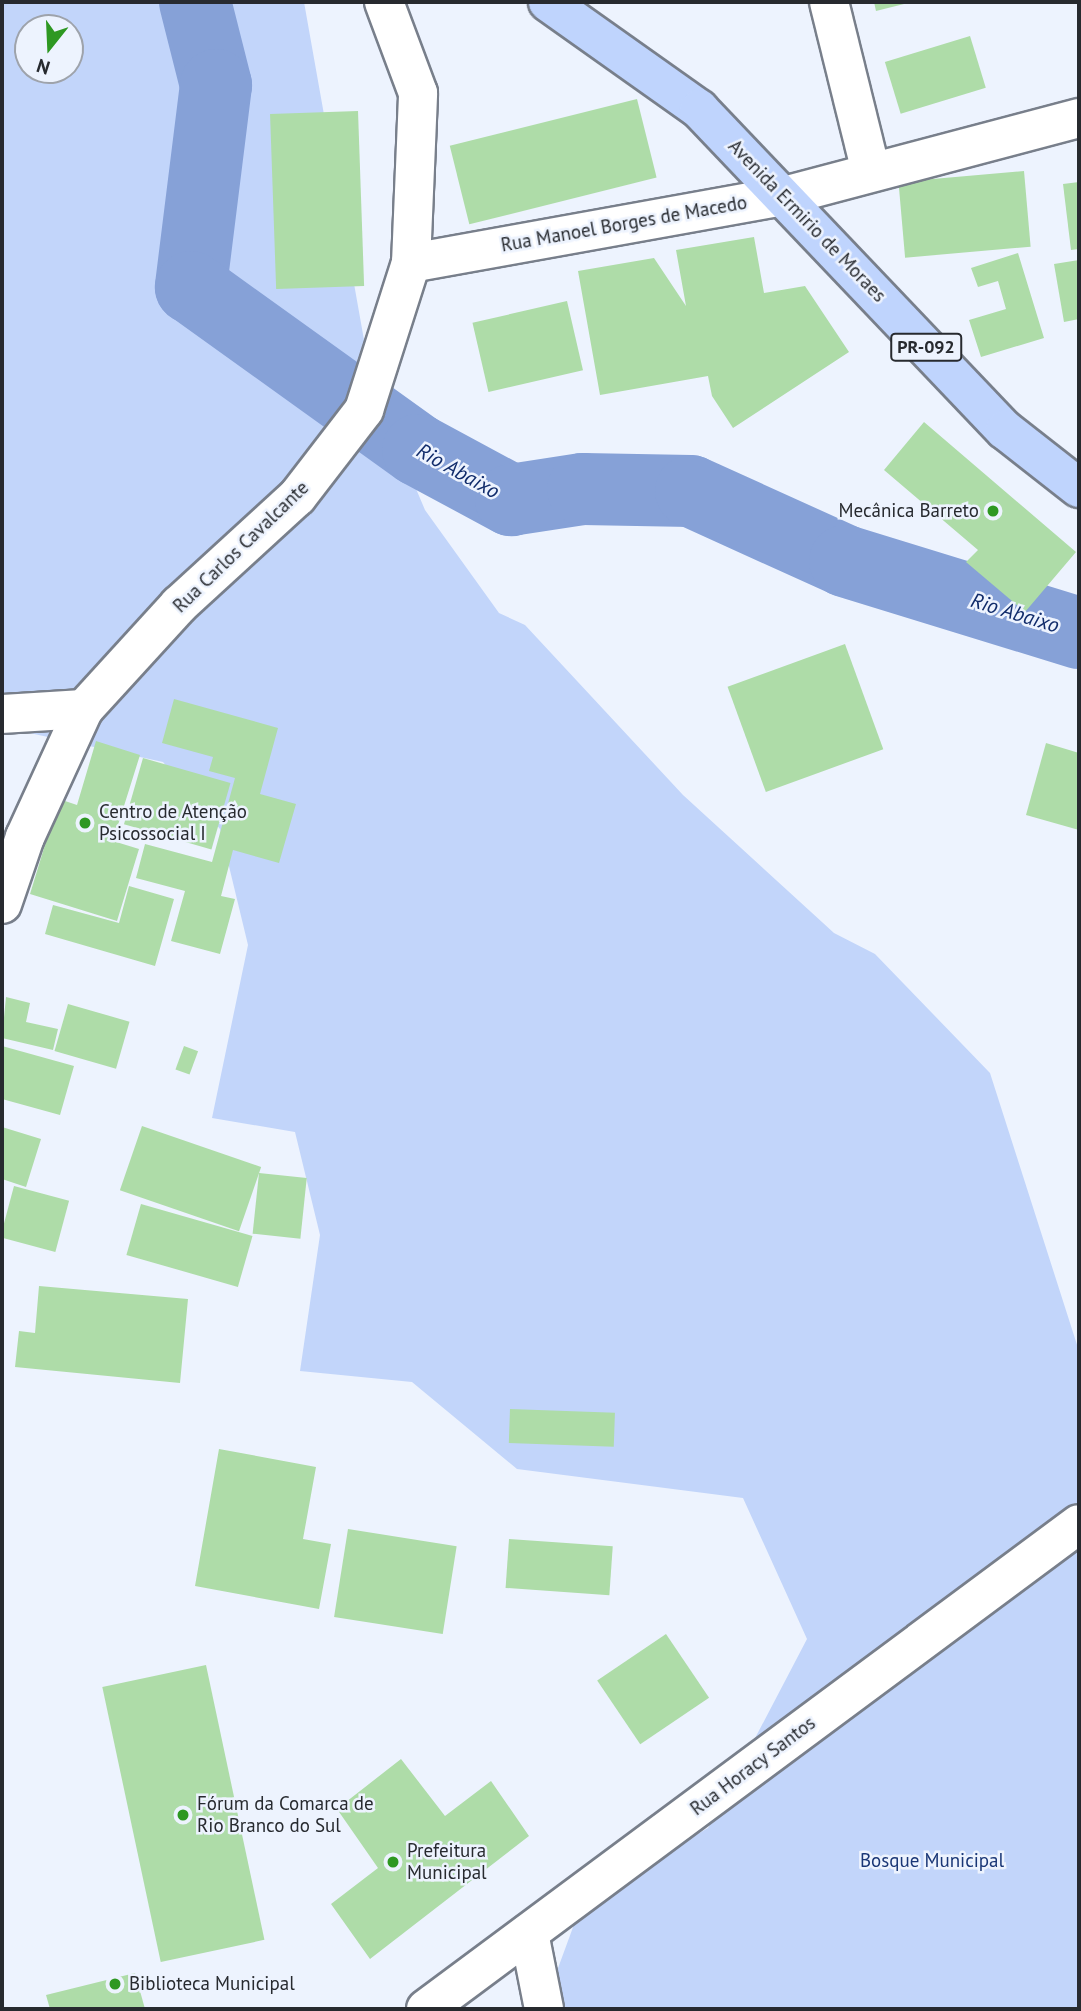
<!DOCTYPE html>
<meta charset="utf-8">
<style>
body{margin:0}
#map{position:relative;width:1081px;height:2011px;overflow:hidden;background:#edf3fe;font-family:"PT Sans",sans-serif}
div>[style]{position:absolute}
.green>*{inset:0;background:#c2d5fa}
.river>*{height:72px;margin:-36px;padding:0 36px;transform-origin:36px;border-radius:36px;background:#86a1d7}
.building>*{inset:0;background:#aedca8;transform-origin:0 0}
.roads{filter:drop-shadow(2px 0 #787f8b) drop-shadow(-2px 0 #787f8b) drop-shadow(0 2px #787f8b) drop-shadow(0 -2px #787f8b)}
.street>*{height:38px;margin:-19px;padding:0 19px;transform-origin:19px;border-radius:19px;background:#fff}
.secondary>*{height:38px;margin:-19px;padding:0 19px;transform-origin:19px;border-radius:19px;background:#fff}
.primary>*{height:38px;margin:-19px;padding:0 19px;transform-origin:19px;border-radius:19px;background:#bfd4fd}
.dots>*{width:19px;height:19px;translate:-50% -50%;box-sizing:border-box;border:4px solid #edf3fe;border-radius:50%}
span{translate:-50% -50%;white-space:nowrap;text-align:center;line-height:1.15;-webkit-text-stroke:5px #edf3fe;paint-order:stroke}
.shield-label span{padding:2px 5px;background:#edf3fe;border:2px solid;border-radius:5px;-webkit-text-stroke-width:0}
.shield-label{font-size:18px;color:#272a2f;font-weight:700}
.street-label{font-size:19px;color:#272a2f}
.poi-label{font-size:19px;color:#272a2f}
.right{translate:-100% -50%;text-align:right}
.left{translate:0 -50%;text-align:left}
.park-label{font-size:19px;color:#193676}
.water-label{font-size:21px;color:#112c6b;font-style:italic}
.frame{position:absolute;inset:0;border:4px solid #272a2f;pointer-events:none}
.north{position:absolute;left:14px;top:14px;width:70px;height:70px;box-sizing:border-box;background:#edf3fe;border:2px solid #9ea3ab;border-radius:50%;rotate:198deg;font-size:19px;font-weight:700;line-height:28px;text-align:center;color:#272a2f}
.north::after{content:'';display:block;margin:auto;width:24px;height:32px;background:#2e9822;clip-path:polygon(50% 0,100% 100%,50% 72%,0 100%)}
</style>
<div id="map">
<div class="green">
<i style="clip-path:polygon(evenodd,2px 2px,304px 2px,372px 385px,425px 510px,499px 613px,525px 625px,683px 795px,834px 933px,875px 954px,990px 1073px,1079px 1351px,1079px 2009px,543px 2009px,583px 1900px,708px 1828px,807px 1639px,743px 1498px,517px 1469px,412px 1382px,300px 1371px,320px 1235px,295px 1132px,212px 1118px,248px 945px,220px 829px,163px 762px,2px 727px,2px 2px,28px 28px,70px 28px,70px 70px,28px 70px,28px 28px)"></i>
</div>
<div class="river">
<i style="left:195px;top:2px;width:86px;rotate:75.8deg"></i>
<i style="left:216px;top:85px;width:204px;rotate:97.1deg"></i>
<i style="left:191px;top:287px;width:279px;rotate:35.7deg"></i>
<i style="left:418px;top:450px;width:106px;rotate:28.3deg"></i>
<i style="left:511px;top:500px;width:73px;rotate:-8.7deg"></i>
<i style="left:583px;top:489px;width:108px;rotate:1.1deg"></i>
<i style="left:691px;top:491px;width:169px;rotate:24.4deg"></i>
<i style="left:845px;top:561px;width:245px;rotate:17.1deg"></i>
</div>
<div class="building">
<i style="clip-path:polygon(874px 2px,908px 2px,908px 3px,876px 11px)"></i>
<i style="left:970px;top:36px;width:54px;height:89px;rotate:73deg"></i>
<i style="left:637px;top:99px;width:81px;height:193px;rotate:76deg"></i>
<i style="left:358px;top:111px;width:175px;height:88px;rotate:88deg"></i>
<i style="left:1024px;top:171px;width:76px;height:126px;rotate:85deg"></i>
<i style="clip-path:polygon(1079px 182px,1079px 249px,1071px 250px,1063px 184px)"></i>
<i style="clip-path:polygon(754px 237px,764px 293px,805px 286px,849px 352px,733px 428px,712px 396px,708px 376px,600px 395px,578px 271px,654px 258px,686px 306px,676px 250px)"></i>
<i style="clip-path:polygon(1018px 253px,1044px 338px,981px 357px,969px 320px,1006px 309px,998px 281px,978px 287px,971px 268px)"></i>
<i style="clip-path:polygon(1079px 260px,1079px 319px,1064px 322px,1054px 264px)"></i>
<i style="left:567px;top:301px;width:71px;height:97px;rotate:77deg"></i>
<i style="clip-path:polygon(924px 422px,1076px 552px,1025px 612px,966px 562px,978px 550px,884px 470px)"></i>
<i style="left:845px;top:644px;width:112px;height:125px;rotate:70deg"></i>
<i style="clip-path:polygon(174px 699px,278px 728px,260px 794px,296px 804px,279px 863px,233px 850px,221px 896px,235px 899px,220px 954px,171px 941px,185px 891px,136px 878px,145px 844px,212px 862px,235px 778px,209px 771px,213px 757px,162px 743px)"></i>
<i style="clip-path:polygon(96px 741px,140px 755px,113px 841px,139px 849px,117px 921px,30px 894px,59px 799px,77px 805px)"></i>
<i style="clip-path:polygon(1046px 743px,1079px 753px,1079px 830px,1026px 815px)"></i>
<i style="left:143px;top:758px;width:91px;height:69px;rotate:16deg"></i>
<i style="clip-path:polygon(129px 886px,174px 899px,155px 966px,45px 934px,53px 905px,119px 923px)"></i>
<i style="clip-path:polygon(6px 997px,30px 1003px,26px 1022px,58px 1029px,53px 1050px,2px 1038px)"></i>
<i style="left:68px;top:1004px;width:64px;height:49px;rotate:16deg"></i>
<i style="clip-path:polygon(2px 1046px,74px 1066px,60px 1115px,2px 1099px)"></i>
<i style="left:184px;top:1046px;width:15px;height:25px;rotate:20deg"></i>
<i style="left:142px;top:1126px;width:126px;height:68px;rotate:19deg"></i>
<i style="clip-path:polygon(2px 1127px,41px 1139px,26px 1187px,2px 1179px)"></i>
<i style="left:259px;top:1173px;width:48px;height:61px;rotate:6deg"></i>
<i style="left:14px;top:1186px;width:57px;height:53px;rotate:15deg"></i>
<i style="left:141px;top:1204px;width:116px;height:53px;rotate:16deg"></i>
<i style="clip-path:polygon(39px 1286px,188px 1299px,180px 1383px,15px 1367px,19px 1331px,35px 1333px)"></i>
<i style="left:510px;top:1409px;width:105px;height:34px;rotate:2deg"></i>
<i style="clip-path:polygon(219px 1449px,316px 1467px,303px 1539px,331px 1544px,319px 1609px,195px 1586px)"></i>
<i style="left:348px;top:1529px;width:110px;height:89px;rotate:9deg"></i>
<i style="left:509px;top:1539px;width:104px;height:49px;rotate:4deg"></i>
<i style="left:666px;top:1634px;width:77px;height:83px;rotate:56deg"></i>
<i style="left:206px;top:1665px;width:281px;height:106px;rotate:78deg"></i>
<i style="clip-path:polygon(401px 1759px,445px 1816px,491px 1781px,529px 1836px,370px 1959px,331px 1904px,378px 1868px,337px 1809px)"></i>
<i style="clip-path:polygon(135px 1973px,145px 2009px,50px 2009px,46px 1995px)"></i>
</div>
<div class="roads">
<div class="street">
<i style="left:829px;top:2px;width:175px;rotate:76.1deg"></i>
<i style="left:411px;top:263px;width:379px;rotate:-10.2deg"></i>
<i style="left:784px;top:196px;width:305px;rotate:-14.8deg"></i>
<i style="left:529px;top:1933px;width:77px;rotate:78.8deg"></i>
</div>
<div class="secondary">
<i style="left:2px;top:714px;width:82px;rotate:-3.5deg"></i>
<i style="left:2px;top:904px;width:71px;rotate:-71.1deg"></i>
<i style="left:25px;top:837px;width:141px;rotate:-65.3deg"></i>
<i style="left:84px;top:709px;width:141px;rotate:-47.6deg"></i>
<i style="left:179px;top:605px;width:160px;rotate:-42.5deg"></i>
<i style="left:297px;top:497px;width:110px;rotate:-52.4deg"></i>
<i style="left:364px;top:410px;width:154px;rotate:-72.3deg"></i>
<i style="left:411px;top:263px;width:170px;rotate:-87.6deg"></i>
<i style="left:418px;top:93px;width:97px;rotate:-110.5deg"></i>
<i style="left:426px;top:2009px;width:813px;rotate:-36.6deg"></i>
</div>
<div class="primary">
<i style="left:548px;top:2px;width:185px;rotate:35.3deg"></i>
<i style="left:699px;top:109px;width:443px;rotate:46.4deg"></i>
<i style="left:1005px;top:430px;width:94px;rotate:38.1deg"></i>
</div>
</div>
<div class="dots">
<i style="left:993px;top:511px;background:#2e9822"></i>
<i style="left:85px;top:823px;background:#2e9822"></i>
<i style="left:183px;top:1815px;background:#2e9822"></i>
<i style="left:393px;top:1862px;background:#2e9822"></i>
<i style="left:115px;top:1984px;background:#2e9822"></i>
</div>
<div class="shield-label">
<span style="left:926px;top:347px">PR-092</span>
</div>
<div class="street-label">
<span style="left:807px;top:221px;rotate:46deg">Avenida Ermirio de Moraes</span>
<span style="left:624px;top:224px;rotate:-10deg">Rua Manoel Borges de Macedo</span>
<span style="left:241px;top:547px;rotate:-44deg">Rua Carlos Cavalcante</span>
<span style="left:753px;top:1766px;rotate:-37deg">Rua Horacy Santos</span>
</div>
<div class="poi-label">
<span class="right" style="left:979px;top:511px">Mecânica Barreto</span>
<span class="left" style="left:99px;top:823px">Centro de Atenção<br>Psicossocial I</span>
<span class="left" style="left:197px;top:1815px">Fórum da Comarca de<br>Rio Branco do Sul</span>
<span class="left" style="left:407px;top:1862px">Prefeitura<br>Municipal</span>
<span class="left" style="left:129px;top:1984px">Biblioteca Municipal</span>
</div>
<div class="park-label">
<span style="left:932px;top:1861px">Bosque Municipal</span>
</div>
<div class="water-label">
<span style="left:458px;top:471px;rotate:29deg">Rio Abaixo</span>
<span style="left:1015px;top:613px;rotate:17deg">Rio Abaixo</span>
</div>
<div class="frame"></div>
<div class="north">N</div>
</div>
